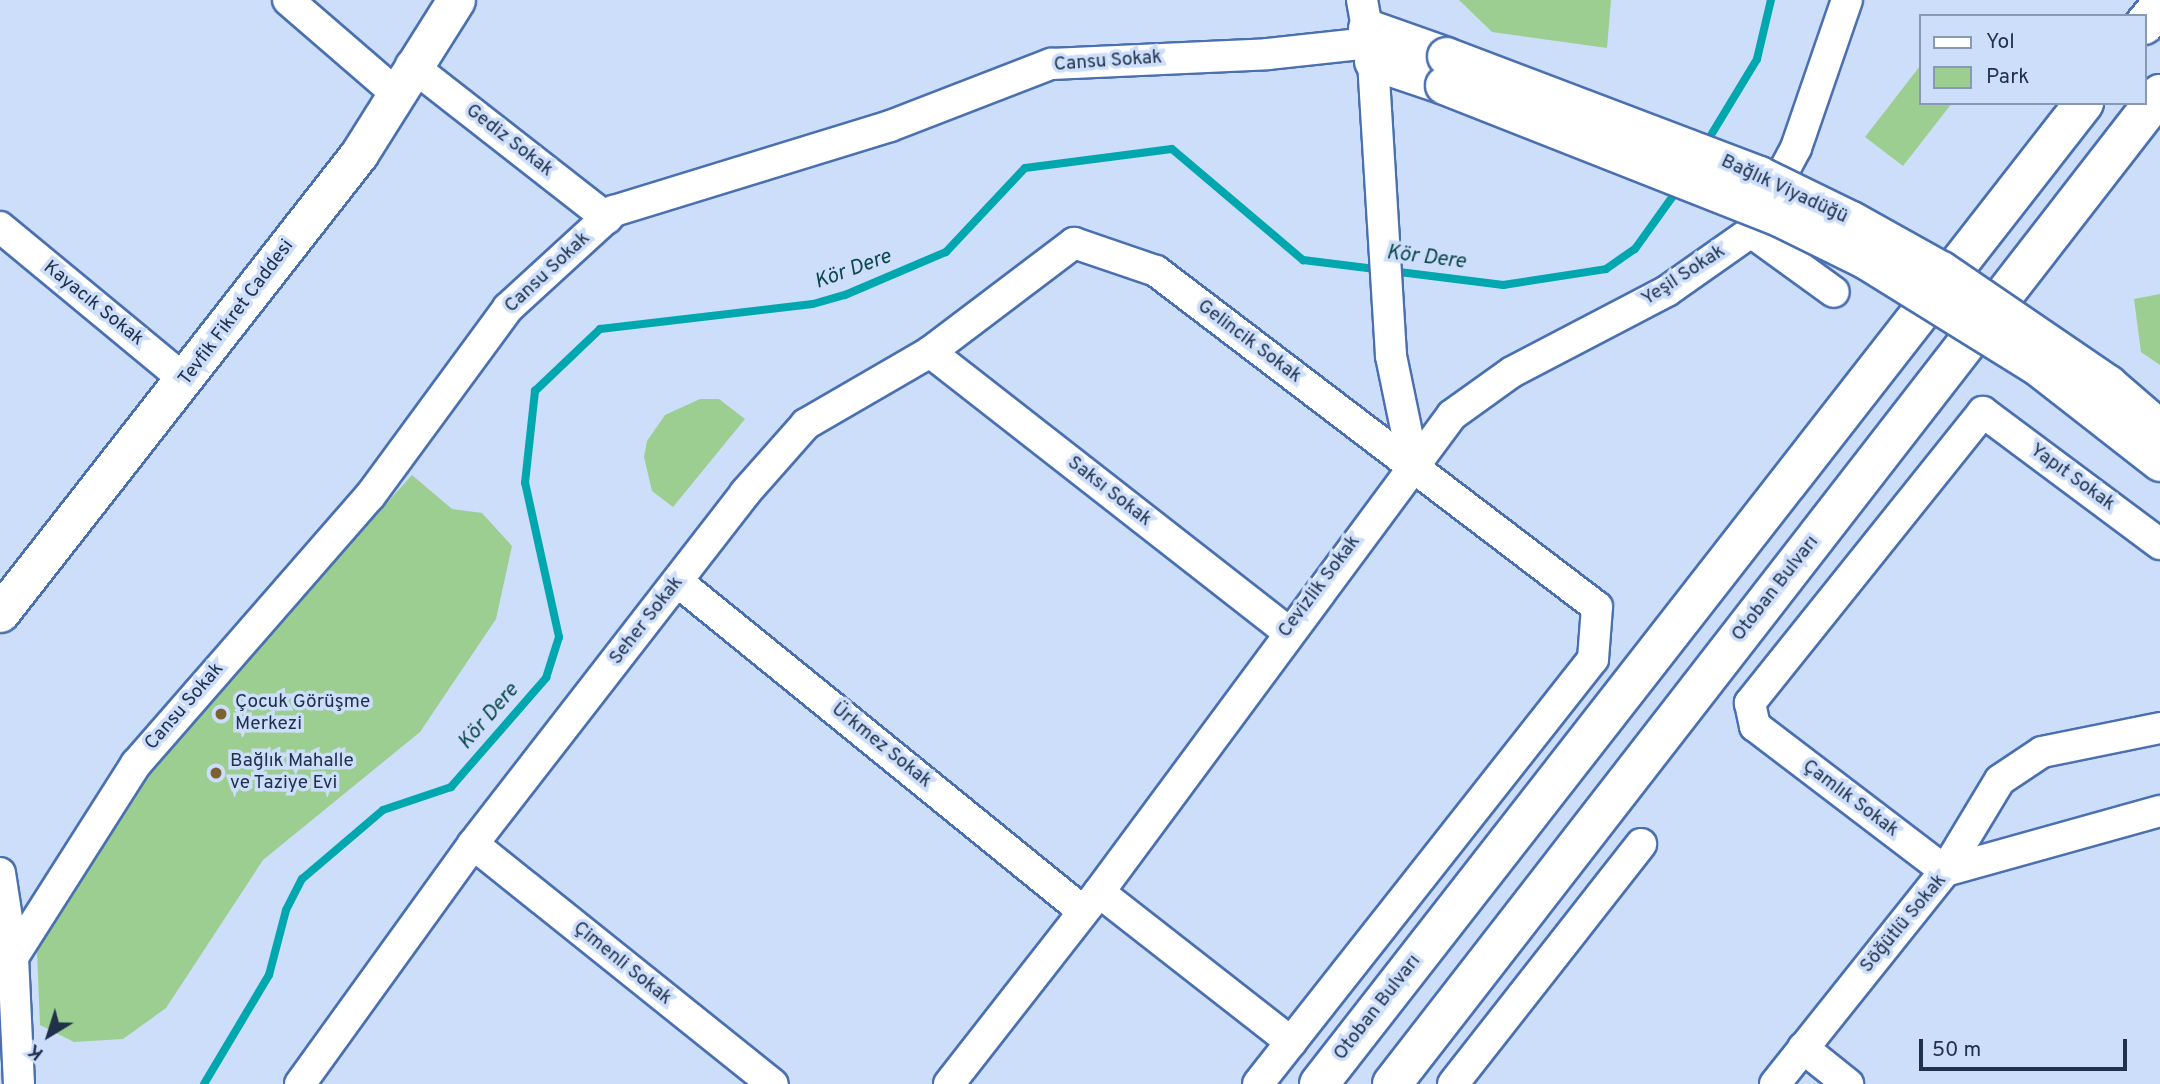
<!DOCTYPE html>
<meta charset="utf-8">
<style>
body{margin:0}
#map{position:relative;width:2160px;height:1084px;overflow:hidden;background:#cddefb;font-family:Overpass,sans-serif}
div>[style]{position:absolute}
.green>*{inset:0;background:#9bce90}
.stream>*{height:8px;margin:-4px;padding:0 4px;transform-origin:4px;border-radius:4px;background:#00a7ae}
.roads{filter:drop-shadow(2px 0 #4a70b0) drop-shadow(-2px 0 #4a70b0) drop-shadow(0 2px #4a70b0) drop-shadow(0 -2px #4a70b0)}
.minor>*{height:30px;margin:-15px;padding:0 15px;transform-origin:15px;border-radius:15px;background:#fff}
.tertiary>*{height:37px;margin:-18.5px;padding:0 18.5px;transform-origin:18.5px;border-radius:18.5px;background:#fff}
.trunk>*{height:38px;margin:-19px;padding:0 19px;transform-origin:19px;border-radius:19px;background:#fff}
.bridges{filter:drop-shadow(2px 0 #4a70b0) drop-shadow(-2px 0 #4a70b0) drop-shadow(0 2px #4a70b0) drop-shadow(0 -2px #4a70b0)}
.tertiary-bridge>*{height:37px;margin:-18.5px;padding:0 18.5px;transform-origin:18.5px;border-radius:18.5px;background:#fff}
.dots>*{width:19px;height:19px;translate:-50% -50%;box-sizing:border-box;border:4px solid #cddefb;border-radius:50%}
span{translate:-50% -50%;white-space:nowrap;text-align:center;line-height:1.15;-webkit-text-stroke:7px #cddefb;paint-order:stroke}
.street-label{font-size:19px;color:#20314c}
.poi-label{font-size:19px;color:#20314c}
.left{translate:0 -50%;text-align:left}
.water-label{font-size:21px;color:#0c474a;font-style:italic}
.legend{position:absolute;left:1919px;top:14px;width:228px;height:91px;box-sizing:border-box;background:#cddefb;border:2px solid #8899b5;margin:0;padding:9px 12px;list-style:none;font-size:21px;color:#20314c}
.legend li{display:flex;align-items:center;gap:14px;height:35px}
.legend b{width:35px;border:2px solid #8899b5}
.north{position:absolute;left:14px;top:1000px;width:70px;height:70px;-webkit-text-stroke:5px #cddefb;paint-order:stroke;rotate:218deg;font-size:19px;font-weight:700;line-height:28px;text-align:center;color:#20314c}
.north::after{content:'';display:block;margin:auto;width:24px;height:32px;background:#20314c;clip-path:polygon(50% 0,100% 100%,50% 72%,0 100%)}
.scale{position:absolute;left:1919px;top:1039px;width:208px;height:32px;box-sizing:border-box;border:4px solid #20314c;border-top:0;padding-left:9px;font-size:21px;line-height:24px;white-space:nowrap;color:#20314c;-webkit-text-stroke:5px #cddefb;paint-order:stroke}
</style>
<div id="map">
<div class="green">
<i style="clip-path:polygon(1459px 0,1611px 0,1607px 48px,1492px 32px)"></i>
<i style="clip-path:polygon(1920px 66px,1920px 103px,1952px 103px,1903px 166px,1865px 137px)"></i>
<i style="clip-path:polygon(2160px 294px,2160px 365px,2141px 352px,2134px 299px)"></i>
<i style="clip-path:polygon(700px 399px,719px 399px,745px 419px,673px 507px,652px 491px,644px 457px,647px 441px,665px 415px)"></i>
<i style="clip-path:polygon(412px 475px,452px 509px,482px 513px,512px 546px,496px 619px,420px 732px,263px 860px,166px 1008px,123px 1039px,74px 1042px,40px 1025px,37px 951px,148px 776px,206px 702px)"></i>
</div>
<div class="stream">
<i style="left:1705px;top:145px;width:100px;rotate:-58.8deg"></i>
<i style="left:1757px;top:59px;width:61px;rotate:-76.7deg"></i>
<i style="left:204px;top:1084px;width:127px;rotate:-59.2deg"></i>
<i style="left:269px;top:975px;width:67px;rotate:-75.3deg"></i>
<i style="left:286px;top:910px;width:35px;rotate:-63deg"></i>
<i style="left:302px;top:879px;width:106px;rotate:-40.4deg"></i>
<i style="left:383px;top:810px;width:72px;rotate:-18.7deg"></i>
<i style="left:451px;top:787px;width:145px;rotate:-48.9deg"></i>
<i style="left:546px;top:678px;width:43px;rotate:-72.4deg"></i>
<i style="left:559px;top:637px;width:158px;rotate:-102.4deg"></i>
<i style="left:525px;top:483px;width:93px;rotate:-83.8deg"></i>
<i style="left:535px;top:391px;width:90px;rotate:-43.6deg"></i>
<i style="left:600px;top:329px;width:214px;rotate:-6.7deg"></i>
<i style="left:813px;top:304px;width:33px;rotate:-16deg"></i>
<i style="left:845px;top:295px;width:110px;rotate:-23.1deg"></i>
<i style="left:946px;top:252px;width:115px;rotate:-46.8deg"></i>
<i style="left:1025px;top:168px;width:148px;rotate:-7.4deg"></i>
<i style="left:1172px;top:149px;width:172px;rotate:40.3deg"></i>
<i style="left:1303px;top:260px;width:202px;rotate:7.1deg"></i>
<i style="left:1503px;top:285px;width:104px;rotate:-8.8deg"></i>
<i style="left:1606px;top:269px;width:35px;rotate:-35deg"></i>
<i style="left:1635px;top:249px;width:74px;rotate:-54.4deg"></i>
</div>
<div class="roads">
<div class="minor">
<i style="left:288px;top:0;width:145px;rotate:40.8deg"></i>
<i style="left:1362px;top:0;width:62px;rotate:79.8deg"></i>
<i style="left:1373px;top:61px;width:296px;rotate:86.5deg"></i>
<i style="left:1391px;top:356px;width:108px;rotate:78.3deg"></i>
<i style="left:411px;top:65px;width:249px;rotate:38deg"></i>
<i style="left:0;top:227px;width:241px;rotate:39.6deg"></i>
<i style="left:1751px;top:232px;width:102px;rotate:35.9deg"></i>
<i style="left:930px;top:352px;width:453px;rotate:38deg"></i>
<i style="left:2160px;top:544px;width:221px;rotate:-143.3deg"></i>
<i style="left:1983px;top:412px;width:373px;rotate:128.7deg"></i>
<i style="left:1750px;top:703px;width:24px;rotate:78deg"></i>
<i style="left:1755px;top:726px;width:239px;rotate:37.3deg"></i>
<i style="left:1945px;top:871px;width:106px;rotate:-58.9deg"></i>
<i style="left:2000px;top:780px;width:50px;rotate:-33.7deg"></i>
<i style="left:2042px;top:752px;width:120px;rotate:-11.5deg"></i>
<i style="left:678px;top:582px;width:522px;rotate:39.09deg"></i>
<i style="left:473px;top:844px;width:384px;rotate:38.7deg"></i>
<i style="left:0;top:873px;width:85px;rotate:81.2deg"></i>
<i style="left:13px;top:957px;width:127px;rotate:87.3deg"></i>
<i style="left:1099px;top:892px;width:244px;rotate:38deg"></i>
<i style="left:13px;top:957px;width:229px;rotate:-57.5deg"></i>
<i style="left:136px;top:764px;width:356px;rotate:-48.9deg"></i>
<i style="left:370px;top:496px;width:233px;rotate:-53.7deg"></i>
<i style="left:508px;top:308px;width:144px;rotate:-42.5deg"></i>
<i style="left:614px;top:211px;width:289px;rotate:-17.1deg"></i>
<i style="left:890px;top:126px;width:173px;rotate:-21.1deg"></i>
<i style="left:1051px;top:64px;width:217px;rotate:-2.6deg"></i>
<i style="left:1268px;top:54px;width:102px;rotate:-6.2deg"></i>
<i style="left:1803px;top:1048px;width:58px;rotate:38.7deg"></i>
<i style="left:300px;top:1084px;width:296px;rotate:-54.2deg"></i>
<i style="left:473px;top:844px;width:444px;rotate:-52.2deg"></i>
<i style="left:745px;top:493px;width:92px;rotate:-48.5deg"></i>
<i style="left:806px;top:424px;width:143px;rotate:-30.1deg"></i>
<i style="left:930px;top:352px;width:181px;rotate:-37.1deg"></i>
<i style="left:1074px;top:243px;width:87px;rotate:18.9deg"></i>
<i style="left:1156px;top:271px;width:554px;rotate:37.3deg"></i>
<i style="left:1597px;top:607px;width:52px;rotate:94.4deg"></i>
<i style="left:1593px;top:659px;width:541px;rotate:128.25deg"></i>
<i style="left:949px;top:1084px;width:244px;rotate:-52deg"></i>
<i style="left:1099px;top:892px;width:593px;rotate:-53.5deg"></i>
<i style="left:1452px;top:415px;width:74px;rotate:-35.6deg"></i>
<i style="left:1512px;top:372px;width:175px;rotate:-27.6deg"></i>
<i style="left:1667px;top:291px;width:103px;rotate:-35.1deg"></i>
<i style="left:1751px;top:232px;width:95px;rotate:-61.8deg"></i>
<i style="left:1796px;top:148px;width:157px;rotate:-71deg"></i>
<i style="left:1453px;top:1084px;width:305px;rotate:-51.9deg"></i>
<i style="left:1775px;top:1084px;width:273px;rotate:-51.4deg"></i>
<i style="left:1945px;top:871px;width:223px;rotate:-15.6deg"></i>
</div>
<div class="tertiary">
<i style="left:1367px;top:28px;width:84px;rotate:19.5deg"></i>
<i style="left:1373px;top:61px;width:75px;rotate:18.7deg"></i>
<i style="left:0;top:613px;width:583px;rotate:-51.97deg"></i>
<i style="left:359px;top:154px;width:182px;rotate:-57.8deg"></i>
</div>
<div class="trunk">
<i style="left:2144px;top:25px;width:26px;rotate:-51deg"></i>
<i style="left:1319px;top:1084px;width:1244px;rotate:-52.05deg"></i>
<i style="left:1392px;top:1084px;width:1253px;rotate:-52.2deg"></i>
</div>
</div>
<div class="bridges">
<div class="tertiary-bridge">
<i style="left:1446px;top:56px;width:335px;rotate:20.8deg"></i>
<i style="left:1759px;top:175px;width:102px;rotate:26.1deg"></i>
<i style="left:1851px;top:220px;width:103px;rotate:29.1deg"></i>
<i style="left:1941px;top:270px;width:202px;rotate:34.3deg"></i>
<i style="left:2108px;top:384px;width:69px;rotate:40.9deg"></i>
<i style="left:1444px;top:85px;width:362px;rotate:21.5deg"></i>
<i style="left:1781px;top:218px;width:95px;rotate:26.3deg"></i>
<i style="left:1866px;top:260px;width:201px;rotate:31.8deg"></i>
<i style="left:2037px;top:366px;width:156px;rotate:38deg"></i>
</div>
</div>
<div class="dots">
<i style="left:221px;top:714px;background:#7b6133"></i>
<i style="left:216px;top:773px;background:#7b6133"></i>
</div>
<div class="street-label">
<span style="left:1108px;top:62px;rotate:-4deg">Cansu Sokak</span>
<span style="left:509px;top:141px;rotate:38deg">Gediz Sokak</span>
<span style="left:1784px;top:190px;rotate:25deg">Bağlık Viyadüğü</span>
<span style="left:548px;top:273px;rotate:-43deg">Cansu Sokak</span>
<span style="left:1684px;top:276px;rotate:-33deg">Yeşil Sokak</span>
<span style="left:93px;top:304px;rotate:39deg">Kayacık Sokak</span>
<span style="left:237px;top:313px;rotate:-53deg">Tevfik Fikret Caddesi</span>
<span style="left:1249px;top:342px;rotate:37deg">Gelincik Sokak</span>
<span style="left:2072px;top:478px;rotate:36deg">Yapıt Sokak</span>
<span style="left:1109px;top:492px;rotate:38deg">Saksı Sokak</span>
<span style="left:1320px;top:587px;rotate:-53deg">Cevizlik Sokak</span>
<span style="left:1776px;top:589px;rotate:-52deg">Otoban Bulvarı</span>
<span style="left:647px;top:621px;rotate:-52deg">Seher Sokak</span>
<span style="left:185px;top:707px;rotate:-49deg">Cansu Sokak</span>
<span style="left:881px;top:746px;rotate:39deg">Ürkmez Sokak</span>
<span style="left:1850px;top:799px;rotate:37deg">Çamlık Sokak</span>
<span style="left:1904px;top:924px;rotate:-50deg">Söğütlü Sokak</span>
<span style="left:622px;top:964px;rotate:39deg">Çimenli Sokak</span>
<span style="left:1378px;top:1008px;rotate:-52deg">Otoban Bulvarı</span>
</div>
<div class="poi-label">
<span class="left" style="left:235px;top:714px">Çocuk Görüşme<br>Merkezi</span>
<span class="left" style="left:230px;top:773px">Bağlık Mahalle<br>ve Taziye Evi</span>
</div>
<div class="water-label">
<span style="left:1426px;top:258px;rotate:7deg">Kör Dere</span>
<span style="left:853px;top:270px;rotate:-20deg">Kör Dere</span>
<span style="left:489px;top:717px;rotate:-49deg">Kör Dere</span>
</div>
<ul class="legend">
<li><b style="height:9px;background:#fff"></b>Yol</li>
<li><b style="height:19px;background:#9bce90"></b>Park</li>
</ul>
<div class="north">K</div>
<div class="scale">50 m</div>
</div>
